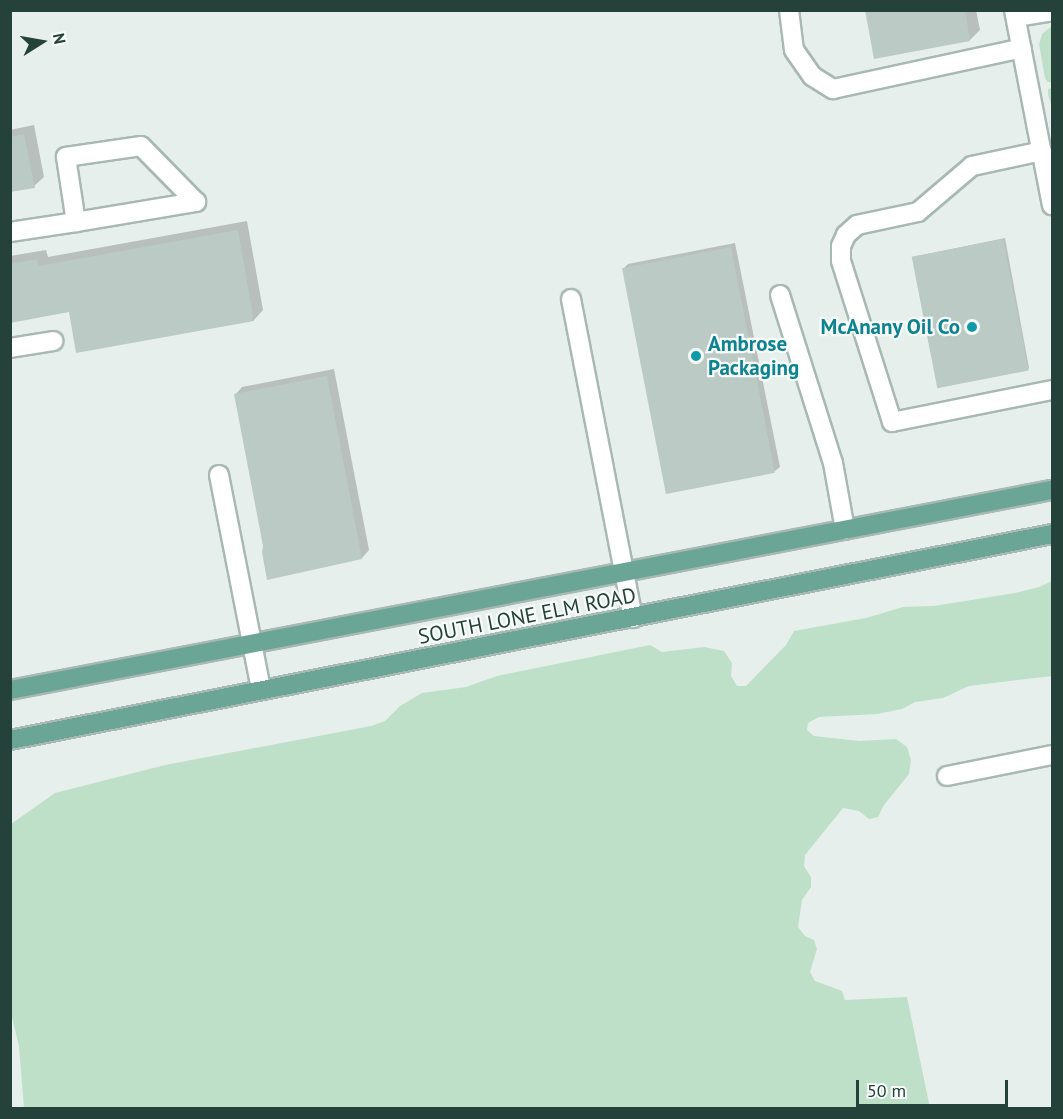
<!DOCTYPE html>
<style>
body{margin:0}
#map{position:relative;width:1063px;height:1119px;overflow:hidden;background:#e6efeb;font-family:"PT Sans",sans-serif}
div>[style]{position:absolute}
.green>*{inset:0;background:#bfe0c8}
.shadow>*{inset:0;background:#0003}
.building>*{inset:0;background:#bbcac4;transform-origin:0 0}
.roads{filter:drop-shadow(2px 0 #a8b8b2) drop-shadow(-2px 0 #a8b8b2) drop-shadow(0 2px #a8b8b2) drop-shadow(0 -2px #a8b8b2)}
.minor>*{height:18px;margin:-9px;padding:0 9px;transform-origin:9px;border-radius:9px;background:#fff}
.major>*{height:18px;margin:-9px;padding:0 9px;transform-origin:9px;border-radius:9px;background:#6aa596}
.dots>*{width:16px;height:16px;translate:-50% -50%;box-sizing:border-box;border:3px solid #f7fbf9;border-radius:50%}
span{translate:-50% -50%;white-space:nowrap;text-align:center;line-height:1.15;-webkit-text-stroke:4.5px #f7fbf9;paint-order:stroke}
.culture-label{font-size:21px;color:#0d838f;font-weight:700}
.right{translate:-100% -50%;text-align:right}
.left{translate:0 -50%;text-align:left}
.street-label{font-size:21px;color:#24423a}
.frame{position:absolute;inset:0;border:12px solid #24423a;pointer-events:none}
.north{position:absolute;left:12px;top:12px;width:60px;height:60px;-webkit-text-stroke:4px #f7fbf9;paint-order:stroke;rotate:79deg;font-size:16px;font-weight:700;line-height:24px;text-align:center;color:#24423a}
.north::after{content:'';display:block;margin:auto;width:21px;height:27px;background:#24423a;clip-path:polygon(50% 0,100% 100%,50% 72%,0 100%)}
.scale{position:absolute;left:856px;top:1080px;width:152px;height:27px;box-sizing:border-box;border:3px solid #24423a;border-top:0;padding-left:8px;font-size:18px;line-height:21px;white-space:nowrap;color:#24423a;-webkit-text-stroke:4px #f7fbf9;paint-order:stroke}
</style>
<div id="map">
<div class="green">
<i style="clip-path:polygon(1052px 26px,1052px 107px,1048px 95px,1048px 89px,1052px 88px,1051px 82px,1047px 82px,1045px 78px,1039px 44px,1042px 34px)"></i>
<i style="clip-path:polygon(1052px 581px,1052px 676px,969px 686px,943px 698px,915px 702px,902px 709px,877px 714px,819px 717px,808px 723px,807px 730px,814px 736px,859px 741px,896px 739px,907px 747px,911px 760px,909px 774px,884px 805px,878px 817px,869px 819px,859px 811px,843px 808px,805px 855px,804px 866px,811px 877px,811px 887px,802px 900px,798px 927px,805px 936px,814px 940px,817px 949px,810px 972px,815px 981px,842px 991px,845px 1000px,907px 997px,930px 1108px,24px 1108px,19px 1046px,11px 1013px,11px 824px,55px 793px,165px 765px,371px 726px,385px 721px,400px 706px,422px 693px,466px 687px,497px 676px,650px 645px,662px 652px,704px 647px,724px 651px,732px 663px,731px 676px,737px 686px,746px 686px,786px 645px,794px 631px,866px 618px,903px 607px,934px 606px,1015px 593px,1039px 587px)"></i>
</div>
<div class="shadow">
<i style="clip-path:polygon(867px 10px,976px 10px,980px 30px,970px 40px)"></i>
<i style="clip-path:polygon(34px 125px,44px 177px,34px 186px,10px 191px,10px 130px)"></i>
<i style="clip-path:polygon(247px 221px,263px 310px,254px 320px,70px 311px,10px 322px,10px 256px,46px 250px,48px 257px)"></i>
<i style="clip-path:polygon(1005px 238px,1029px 368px,1027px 370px,913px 257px)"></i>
<i style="clip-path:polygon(735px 243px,780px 467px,775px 471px,624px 268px,628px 264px)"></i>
<i style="clip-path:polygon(334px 369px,369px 550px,362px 558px,265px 546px,235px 395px,242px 387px)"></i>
</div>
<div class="building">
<i style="clip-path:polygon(865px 10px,965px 10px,970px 41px,874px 59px)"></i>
<i style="clip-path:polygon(24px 134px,35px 188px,10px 192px,10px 137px)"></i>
<i style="clip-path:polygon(238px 230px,254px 321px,76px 353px,69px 312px,10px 323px,10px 264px,37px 259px,38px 266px)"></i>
<i style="left:1003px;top:239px;width:134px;height:93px;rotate:79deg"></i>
<i style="left:731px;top:247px;width:230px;height:111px;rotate:79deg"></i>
<i style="clip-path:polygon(327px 376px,362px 559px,267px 580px,262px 552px,263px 546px,234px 394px)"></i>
</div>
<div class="roads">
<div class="minor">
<i style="left:789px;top:10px;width:40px;rotate:82.9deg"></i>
<i style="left:794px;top:50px;width:32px;rotate:55deg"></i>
<i style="left:812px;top:76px;width:25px;rotate:32deg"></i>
<i style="left:833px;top:89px;width:193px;rotate:-12.2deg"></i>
<i style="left:1014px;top:10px;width:199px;rotate:79deg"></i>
<i style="left:1016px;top:17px;width:36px;rotate:-9deg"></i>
<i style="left:1042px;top:151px;width:72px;rotate:167.9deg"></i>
<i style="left:972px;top:166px;width:71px;rotate:139.6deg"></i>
<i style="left:918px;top:212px;width:62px;rotate:168deg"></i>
<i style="left:857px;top:225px;width:15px;rotate:138deg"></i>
<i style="left:846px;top:235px;width:12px;rotate:114deg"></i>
<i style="left:841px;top:246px;width:15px;rotate:90deg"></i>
<i style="left:841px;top:261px;width:169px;rotate:72.4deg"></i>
<i style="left:892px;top:422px;width:163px;rotate:-11.3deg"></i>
<i style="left:10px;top:232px;width:67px;rotate:-8.6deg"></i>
<i style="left:76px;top:222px;width:122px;rotate:-9.5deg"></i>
<i style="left:196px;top:202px;width:78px;rotate:-134.5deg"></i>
<i style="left:141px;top:146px;width:76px;rotate:171.7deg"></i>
<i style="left:66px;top:157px;width:66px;rotate:81.3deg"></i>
<i style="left:780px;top:295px;width:176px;rotate:72.5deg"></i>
<i style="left:833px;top:463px;width:68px;rotate:79.8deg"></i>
<i style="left:571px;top:299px;width:325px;rotate:79deg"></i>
<i style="left:10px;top:348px;width:44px;rotate:-9.2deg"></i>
<i style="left:219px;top:475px;width:219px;rotate:78.9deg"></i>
<i style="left:947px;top:776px;width:107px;rotate:-11.3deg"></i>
</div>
<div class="major">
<i style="left:10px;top:690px;width:1061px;rotate:-10.87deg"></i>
<i style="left:10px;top:740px;width:1062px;rotate:-11.18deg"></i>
</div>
</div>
<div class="dots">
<i style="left:972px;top:327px;background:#0f9aa8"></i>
<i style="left:696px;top:356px;background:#0f9aa8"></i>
</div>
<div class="culture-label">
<span class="right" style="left:960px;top:327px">McAnany Oil Co</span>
<span class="left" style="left:708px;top:356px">Ambrose<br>Packaging</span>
</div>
<div class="street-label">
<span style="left:527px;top:616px;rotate:-11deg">SOUTH LONE ELM ROAD</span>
</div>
<div class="frame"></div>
<div class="north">N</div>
<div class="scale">50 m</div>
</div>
